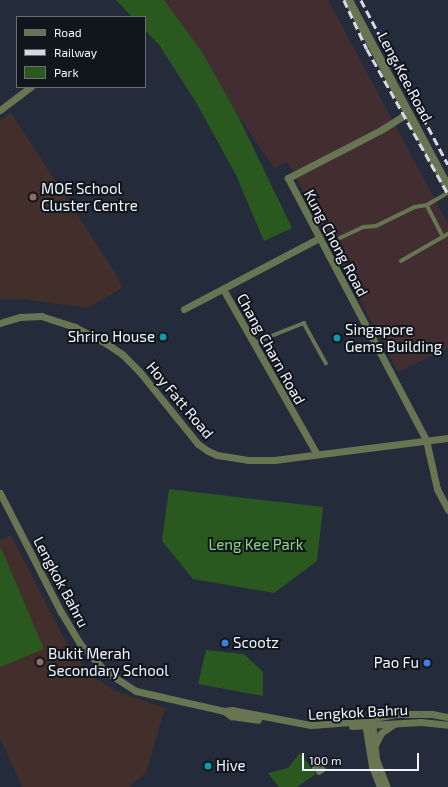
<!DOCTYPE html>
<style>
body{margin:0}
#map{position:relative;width:448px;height:787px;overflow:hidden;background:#242c3c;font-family:"Exo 2",sans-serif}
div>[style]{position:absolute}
.commercial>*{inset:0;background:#422d30}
.education>*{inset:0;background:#422e2a}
.green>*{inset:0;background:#29591f}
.service>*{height:3.5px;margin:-1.75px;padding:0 1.75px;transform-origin:1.75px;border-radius:1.75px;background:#677552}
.pedestrian>*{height:5.5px;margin:-2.75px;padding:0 2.75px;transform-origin:2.75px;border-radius:2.75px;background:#677552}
.minor>*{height:7px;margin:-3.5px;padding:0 3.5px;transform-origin:3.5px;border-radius:3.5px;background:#677552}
.tertiary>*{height:9px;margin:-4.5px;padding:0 4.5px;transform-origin:4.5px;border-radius:4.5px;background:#677552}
.rail>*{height:2.5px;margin-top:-1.25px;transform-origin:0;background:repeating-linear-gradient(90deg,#d4d9e3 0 8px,transparent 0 12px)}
.dots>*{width:11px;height:11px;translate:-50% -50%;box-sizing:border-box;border:2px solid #11151c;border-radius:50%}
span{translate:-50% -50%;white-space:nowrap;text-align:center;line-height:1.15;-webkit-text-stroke:4px #11151c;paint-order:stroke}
.street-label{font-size:15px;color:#f0f5fe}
.poi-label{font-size:15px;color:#f0f5fe}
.left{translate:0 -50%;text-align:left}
.right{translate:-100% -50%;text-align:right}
.park-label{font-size:15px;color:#8bdb7a}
.legend{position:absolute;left:16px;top:16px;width:130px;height:72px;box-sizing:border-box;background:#11151c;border:1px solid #6a6f76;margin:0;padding:5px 7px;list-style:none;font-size:12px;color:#f0f5fe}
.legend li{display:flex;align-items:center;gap:8px;height:20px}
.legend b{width:20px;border:1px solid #6a6f76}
.scale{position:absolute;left:302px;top:753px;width:117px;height:18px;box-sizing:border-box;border:2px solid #f0f5fe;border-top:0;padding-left:5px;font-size:12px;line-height:14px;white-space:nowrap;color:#f0f5fe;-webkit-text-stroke:3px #11151c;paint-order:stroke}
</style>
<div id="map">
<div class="commercial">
<i style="clip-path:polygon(159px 0,328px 0,448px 224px,448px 348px,398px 372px,288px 162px,274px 168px)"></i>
</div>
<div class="education">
<i style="clip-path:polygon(11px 113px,116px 274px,122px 288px,88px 308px,22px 299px,0 299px,0 121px)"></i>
<i style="clip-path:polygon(11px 535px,62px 635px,76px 658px,89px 673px,113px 690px,165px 708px,146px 773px,129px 787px,22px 787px,0 738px,0 540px)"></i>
</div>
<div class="green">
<i style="clip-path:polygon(116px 0,164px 0,202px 52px,239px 118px,292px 228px,264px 241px,236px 175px,197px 104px,160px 46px,145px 30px,145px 17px,132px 17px)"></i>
<i style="clip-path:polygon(169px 489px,323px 507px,317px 561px,274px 593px,193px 579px,162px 541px)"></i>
<i style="clip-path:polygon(0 548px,1px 548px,44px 649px,0 667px)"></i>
<i style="clip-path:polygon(206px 650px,244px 654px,263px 672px,263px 696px,198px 684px)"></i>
<i style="clip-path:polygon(300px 753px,316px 774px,297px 787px,279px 787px,268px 773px,288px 768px)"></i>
</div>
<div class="service">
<i style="left:427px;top:205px;width:36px;rotate:63deg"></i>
<i style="left:340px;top:238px;width:26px;rotate:-25deg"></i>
<i style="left:364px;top:227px;width:12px;rotate:-5deg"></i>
<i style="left:376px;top:226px;width:43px;rotate:-26deg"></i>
<i style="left:415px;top:207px;width:12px;rotate:-9deg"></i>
<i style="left:427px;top:205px;width:24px;rotate:-30deg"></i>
<i style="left:401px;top:261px;width:54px;rotate:-29.9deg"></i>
<i style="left:254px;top:343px;width:54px;rotate:-21.8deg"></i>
<i style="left:304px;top:323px;width:46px;rotate:61.2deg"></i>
</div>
<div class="pedestrian">
<i style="left:315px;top:768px;width:3px;rotate:-45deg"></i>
<i style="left:319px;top:772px;width:4px;rotate:-34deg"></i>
</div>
<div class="minor">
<i style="left:0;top:110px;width:39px;rotate:-37deg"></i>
<i style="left:408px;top:113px;width:32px;rotate:148deg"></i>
<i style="left:381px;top:130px;width:105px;rotate:152.7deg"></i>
<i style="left:288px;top:178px;width:296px;rotate:62.2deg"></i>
<i style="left:426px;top:440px;width:50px;rotate:77.3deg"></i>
<i style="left:437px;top:489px;width:24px;rotate:62deg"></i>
<i style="left:223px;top:289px;width:189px;rotate:60.4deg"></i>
<i style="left:184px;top:309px;width:153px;rotate:-27.7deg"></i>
<i style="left:0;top:323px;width:21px;rotate:-17deg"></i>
<i style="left:20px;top:317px;width:21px;rotate:-3deg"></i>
<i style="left:41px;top:316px;width:36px;rotate:18deg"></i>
<i style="left:75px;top:327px;width:36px;rotate:28deg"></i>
<i style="left:107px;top:344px;width:18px;rotate:34deg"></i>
<i style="left:122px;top:354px;width:24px;rotate:45deg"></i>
<i style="left:139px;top:371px;width:94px;rotate:51.1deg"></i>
<i style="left:198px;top:444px;width:12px;rotate:35deg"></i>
<i style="left:208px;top:451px;width:10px;rotate:24deg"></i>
<i style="left:217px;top:455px;width:31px;rotate:9deg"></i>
<i style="left:248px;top:460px;width:26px"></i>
<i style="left:274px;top:460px;width:175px;rotate:-7.2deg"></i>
<i style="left:0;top:493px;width:134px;rotate:62.9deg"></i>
<i style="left:61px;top:612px;width:37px;rotate:59deg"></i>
<i style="left:80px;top:644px;width:37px;rotate:47deg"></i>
<i style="left:105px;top:671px;width:37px;rotate:33deg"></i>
<i style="left:136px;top:691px;width:90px;rotate:12.8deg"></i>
<i style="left:224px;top:711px;width:8px;rotate:-7deg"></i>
<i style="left:232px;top:710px;width:80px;rotate:10.8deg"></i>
<i style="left:311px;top:725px;width:40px;rotate:-4.3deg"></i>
<i style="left:351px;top:722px;width:46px;rotate:-10.1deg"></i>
<i style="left:396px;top:714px;width:36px"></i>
<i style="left:432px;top:714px;width:16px;rotate:11deg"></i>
<i style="left:224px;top:711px;width:9px;rotate:36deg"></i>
<i style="left:231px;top:716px;width:27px;rotate:8deg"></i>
<i style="left:372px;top:721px;width:38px;rotate:84deg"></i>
<i style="left:376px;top:759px;width:30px;rotate:69deg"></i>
<i style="left:365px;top:723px;width:44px;rotate:80.8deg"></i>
<i style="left:372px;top:766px;width:22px;rotate:69deg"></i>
<i style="left:352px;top:726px;width:69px;rotate:-3.3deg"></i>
<i style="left:421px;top:722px;width:27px;rotate:6deg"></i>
<i style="left:375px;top:745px;width:13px;rotate:-63deg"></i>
<i style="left:381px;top:733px;width:16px;rotate:-35deg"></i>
</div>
<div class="tertiary">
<i style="left:348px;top:0;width:213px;rotate:62deg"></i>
</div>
<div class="rail">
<i style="left:344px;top:0;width:54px;rotate:64.9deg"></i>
<i style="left:367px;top:49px;width:166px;rotate:60.8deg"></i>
<i style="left:361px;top:0;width:186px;rotate:62.1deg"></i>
</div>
<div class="dots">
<i style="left:33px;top:197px;background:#8d6e63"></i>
<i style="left:163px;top:337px;background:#0f9aa8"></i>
<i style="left:337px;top:338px;background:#0f9aa8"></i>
<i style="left:225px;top:643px;background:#3f7fe0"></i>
<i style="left:40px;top:662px;background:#8d6e63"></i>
<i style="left:427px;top:663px;background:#3f7fe0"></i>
<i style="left:208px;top:766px;background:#0f9aa8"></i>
</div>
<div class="street-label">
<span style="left:405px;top:77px;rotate:62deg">Leng Kee Road</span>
<span style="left:336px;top:243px;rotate:62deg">Kung Chong Road</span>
<span style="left:271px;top:349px;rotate:61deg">Chang Charn Road</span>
<span style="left:180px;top:400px;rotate:50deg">Hoy Fatt Road</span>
<span style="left:61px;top:582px;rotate:62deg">Lengkok Bahru</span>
<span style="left:358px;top:712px;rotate:-3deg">Lengkok Bahru</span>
</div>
<div class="poi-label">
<span class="left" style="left:41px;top:197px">MOE School<br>Cluster Centre</span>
<span class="left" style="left:345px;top:338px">Singapore<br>Gems Building</span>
<span class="right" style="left:155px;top:337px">Shriro House</span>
<span class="left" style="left:233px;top:643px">Scootz</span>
<span class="left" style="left:48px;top:662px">Bukit Merah<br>Secondary School</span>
<span class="right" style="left:419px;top:663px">Pao Fu</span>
<span class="left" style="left:216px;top:766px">Hive</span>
</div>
<div class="park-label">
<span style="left:256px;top:545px">Leng Kee Park</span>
</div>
<ul class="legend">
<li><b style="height:5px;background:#677552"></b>Road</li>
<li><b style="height:5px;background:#d4d9e3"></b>Railway</li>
<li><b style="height:11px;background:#29591f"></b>Park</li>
</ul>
<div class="scale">100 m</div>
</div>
